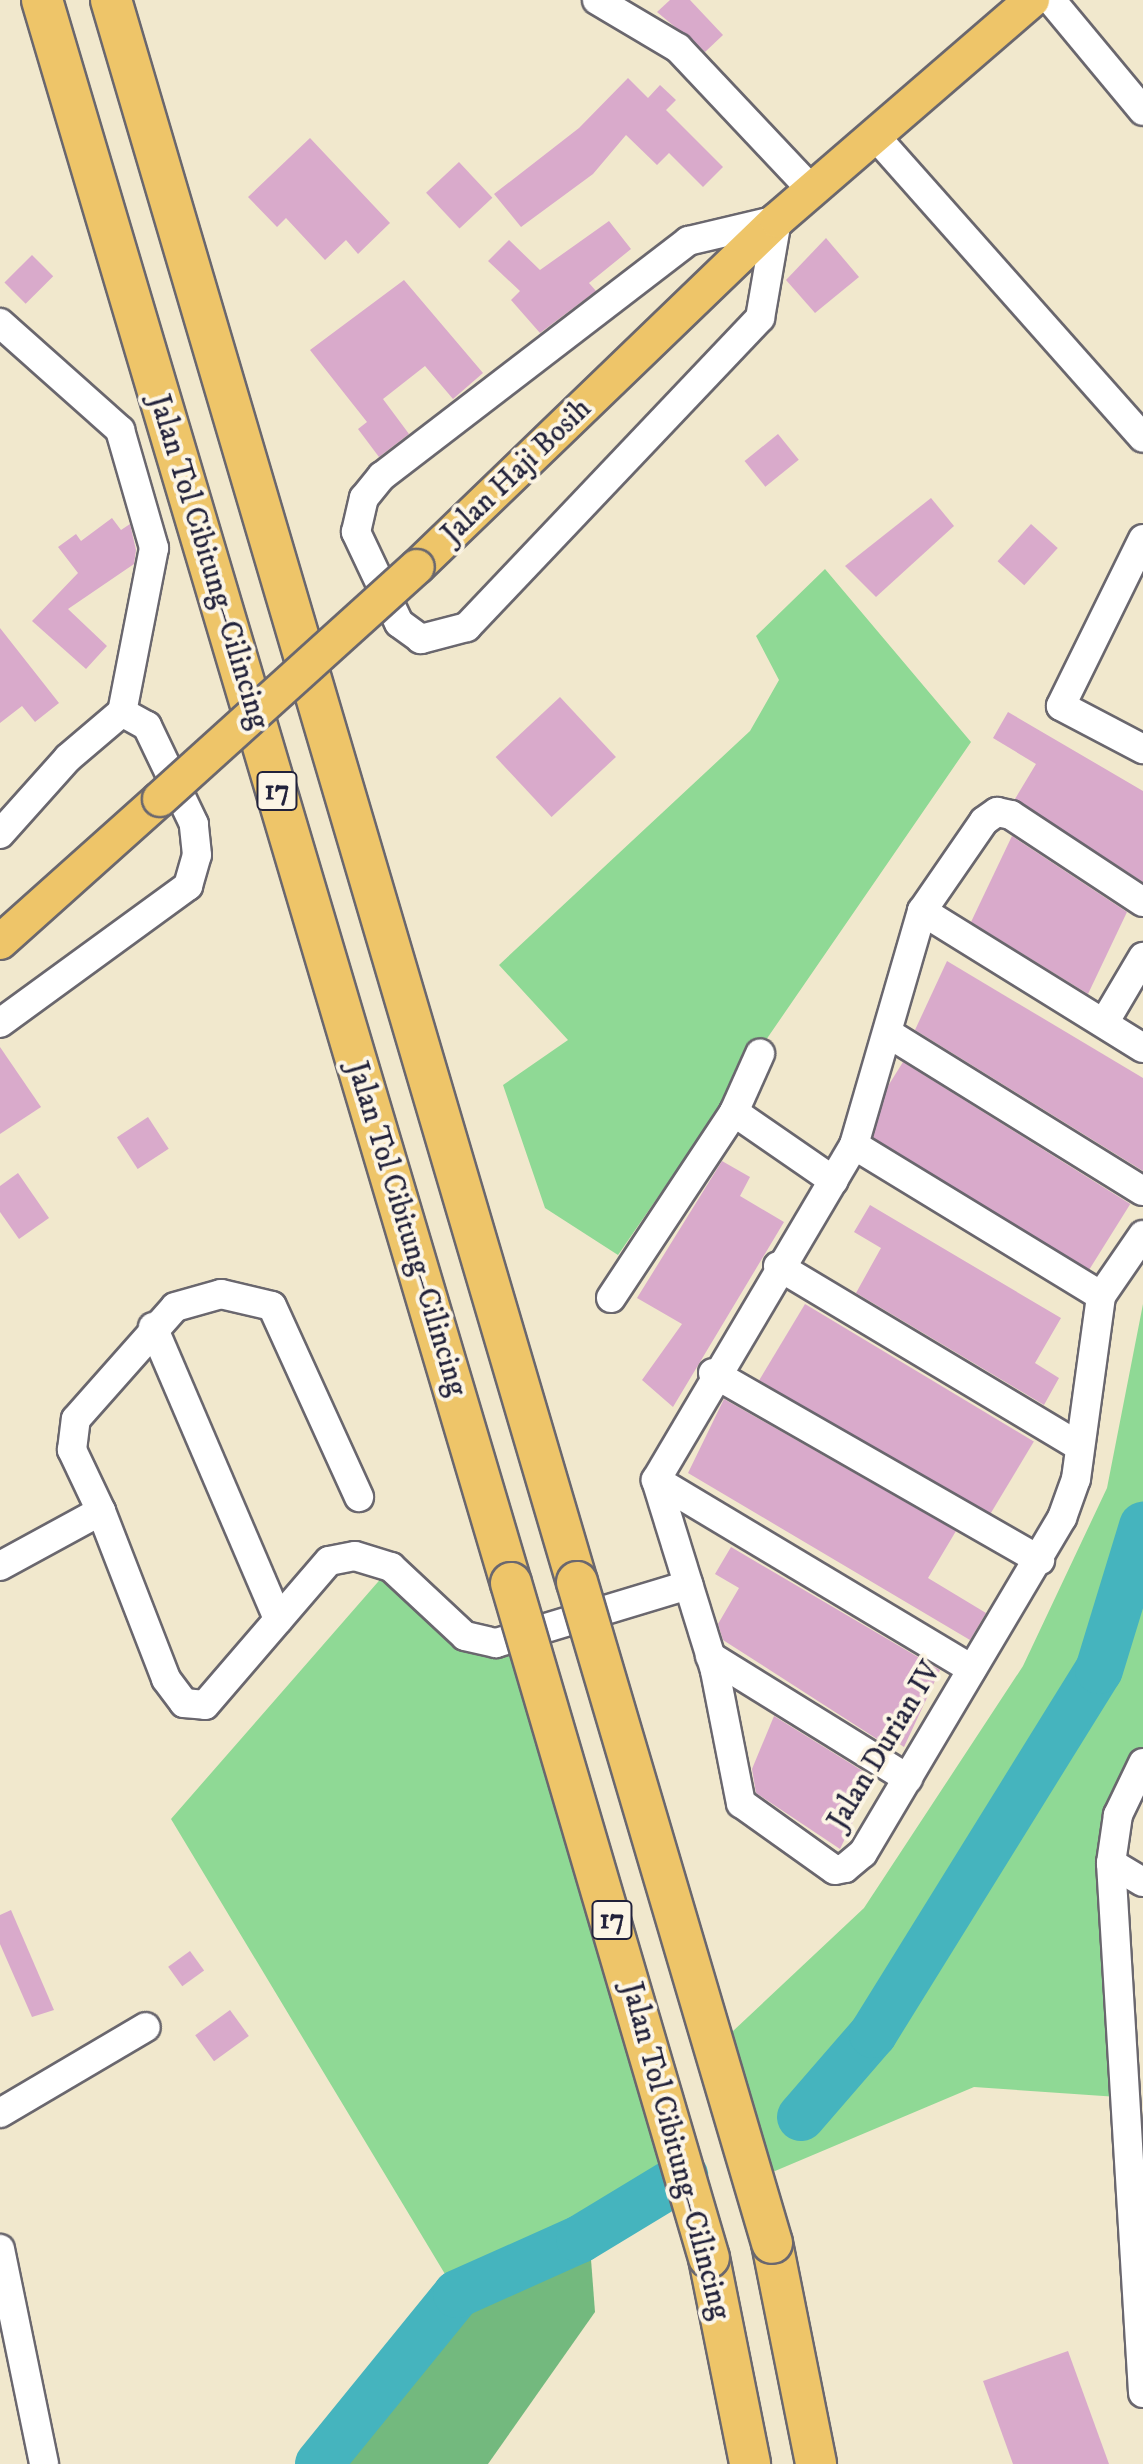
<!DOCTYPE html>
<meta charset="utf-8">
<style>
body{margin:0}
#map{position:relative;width:1143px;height:2464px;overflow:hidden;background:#f1e8cd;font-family:"IM FELL DW Pica",serif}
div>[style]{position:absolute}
.green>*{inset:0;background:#8fd995}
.forest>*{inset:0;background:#73b97e}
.river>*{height:48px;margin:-24px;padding:0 24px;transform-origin:24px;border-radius:24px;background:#45b4be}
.building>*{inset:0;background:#d9aacb;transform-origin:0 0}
.roads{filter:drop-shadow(2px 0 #6a676e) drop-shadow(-2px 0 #6a676e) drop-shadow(0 2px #6a676e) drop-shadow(0 -2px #6a676e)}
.minor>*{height:28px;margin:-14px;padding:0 14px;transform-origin:14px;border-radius:14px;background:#fff}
.major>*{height:34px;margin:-17px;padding:0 17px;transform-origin:17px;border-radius:17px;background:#eec569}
.highway>*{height:40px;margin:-20px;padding:0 20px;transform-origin:20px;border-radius:20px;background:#eec569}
.bridges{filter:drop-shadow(2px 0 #6a676e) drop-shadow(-2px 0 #6a676e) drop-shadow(0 2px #6a676e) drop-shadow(0 -2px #6a676e)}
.major-bridge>*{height:34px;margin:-17px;padding:0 17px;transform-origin:17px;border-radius:17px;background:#eec569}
.highway-bridge>*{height:40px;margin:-20px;padding:0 20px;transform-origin:20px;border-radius:20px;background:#eec569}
span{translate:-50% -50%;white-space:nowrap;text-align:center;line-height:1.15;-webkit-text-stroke:8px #fcf5e5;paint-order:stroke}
.shield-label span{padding:2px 6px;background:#fcf5e5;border:2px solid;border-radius:6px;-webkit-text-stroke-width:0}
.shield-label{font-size:28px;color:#22223b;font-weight:700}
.street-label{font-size:30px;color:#22223b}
</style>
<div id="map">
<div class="green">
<i style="clip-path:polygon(825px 569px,971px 742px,618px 1255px,545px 1208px,503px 1085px,568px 1040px,499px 965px,750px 731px,779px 680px,756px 636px)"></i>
<i style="clip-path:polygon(1143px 1304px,1143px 1759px,1124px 1799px,1118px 2097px,974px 2087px,754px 2180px,716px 2047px,864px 1908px,1023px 1666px,1107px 1488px)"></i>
<i style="clip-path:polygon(391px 1567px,465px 1636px,528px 1637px,684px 2176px,589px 2233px,457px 2294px,171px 1819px)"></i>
</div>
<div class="forest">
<i style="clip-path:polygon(589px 2233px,595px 2312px,488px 2464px,319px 2464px,457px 2294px)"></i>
</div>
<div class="river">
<i style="left:801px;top:2117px;width:110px;rotate:-49.1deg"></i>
<i style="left:873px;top:2034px;width:428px;rotate:-58.2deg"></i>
<i style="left:1099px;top:1670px;width:151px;rotate:-73deg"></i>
<i style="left:319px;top:2464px;width:219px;rotate:-50.9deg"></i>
<i style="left:457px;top:2294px;width:135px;rotate:-24.1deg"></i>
<i style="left:580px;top:2239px;width:122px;rotate:-31.2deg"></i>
</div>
<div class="building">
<i style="clip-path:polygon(670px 0,690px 0,723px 35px,705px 52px,657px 12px)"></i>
<i style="clip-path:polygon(628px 78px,648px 98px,660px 85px,676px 100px,666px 110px,723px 167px,703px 187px,669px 153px,657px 165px,626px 135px,593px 174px,521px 227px,494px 194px,579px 128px)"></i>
<i style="clip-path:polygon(310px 138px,390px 223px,358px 254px,346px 240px,325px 260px,286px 218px,277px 227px,248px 197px)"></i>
<i style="left:459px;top:162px;width:49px;height:45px;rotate:47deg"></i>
<i style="clip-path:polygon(609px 221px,631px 249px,589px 283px,596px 291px,540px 333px,511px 300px,520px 291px,488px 261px,509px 240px,540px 270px)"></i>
<i style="clip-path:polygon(826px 238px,859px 277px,815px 313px,786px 280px)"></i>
<i style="left:32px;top:255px;width:30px;height:39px;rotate:45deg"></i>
<i style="clip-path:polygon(404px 280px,483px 373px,453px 399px,425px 366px,383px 399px,409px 434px,379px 457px,358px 429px,367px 422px,310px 350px)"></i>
<i style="left:778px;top:434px;width:33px;height:43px;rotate:51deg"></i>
<i style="clip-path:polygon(931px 498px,954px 526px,876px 597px,845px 566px)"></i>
<i style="clip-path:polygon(112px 518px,121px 530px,130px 524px,136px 550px,134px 564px,68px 609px,107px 646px,86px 669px,32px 621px,78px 573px,58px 547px,76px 534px,81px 541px)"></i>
<i style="left:1031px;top:524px;width:36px;height:50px;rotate:42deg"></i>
<i style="clip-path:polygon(0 628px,59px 703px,35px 722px,22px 706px,0 723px)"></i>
<i style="left:560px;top:697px;width:82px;height:88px;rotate:47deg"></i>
<i style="clip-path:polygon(1008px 712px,1143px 791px,1143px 882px,1015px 799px,1036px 764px,993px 738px)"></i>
<i style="clip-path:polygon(1012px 836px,1127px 912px,1088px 994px,971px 922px)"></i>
<i style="clip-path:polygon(947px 961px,1143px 1078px,1143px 1171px,915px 1030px)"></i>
<i style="clip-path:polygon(0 1047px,41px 1107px,0 1134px)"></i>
<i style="left:903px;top:1062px;width:268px;height:80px;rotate:32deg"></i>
<i style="left:148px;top:1117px;width:38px;height:37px;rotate:57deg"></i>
<i style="clip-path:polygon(722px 1161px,750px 1177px,740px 1196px,784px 1222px,673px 1407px,642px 1380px,682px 1324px,637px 1298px)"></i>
<i style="clip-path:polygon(18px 1173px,49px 1218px,19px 1239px,0 1212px,0 1186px)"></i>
<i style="clip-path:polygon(870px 1205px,1061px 1318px,1035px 1363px,1059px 1378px,1044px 1405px,856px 1293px,881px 1248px,854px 1232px)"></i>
<i style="left:805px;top:1304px;width:267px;height:89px;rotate:31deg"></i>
<i style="clip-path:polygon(724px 1399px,956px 1531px,928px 1578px,986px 1613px,970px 1640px,688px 1473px)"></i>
<i style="clip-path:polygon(731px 1547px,940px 1670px,904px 1747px,895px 1741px,891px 1748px,723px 1640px,718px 1624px,739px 1588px,715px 1574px)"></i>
<i style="clip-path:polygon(774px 1716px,874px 1778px,840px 1849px,756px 1793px,752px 1769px)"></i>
<i style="clip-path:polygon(11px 1910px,54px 2010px,32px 2017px,0 1944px,0 1915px)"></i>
<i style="left:190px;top:1951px;width:24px;height:27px;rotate:54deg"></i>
<i style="left:230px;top:2010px;width:32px;height:43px;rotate:54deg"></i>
<i style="clip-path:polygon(1068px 2351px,1109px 2464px,1013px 2464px,983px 2381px)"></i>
</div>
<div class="roads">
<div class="minor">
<i style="left:597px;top:0;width:94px;rotate:30.7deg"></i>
<i style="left:678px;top:48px;width:195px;rotate:46.7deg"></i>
<i style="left:1051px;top:0;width:144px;rotate:50.3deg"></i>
<i style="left:876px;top:137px;width:402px;rotate:48.4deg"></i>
<i style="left:777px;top:220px;width:99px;rotate:99.8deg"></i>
<i style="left:760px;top:318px;width:426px;rotate:133.5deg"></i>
<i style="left:467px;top:627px;width:48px;rotate:165.4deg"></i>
<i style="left:421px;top:639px;width:27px;rotate:-144deg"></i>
<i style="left:399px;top:623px;width:101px;rotate:-115.3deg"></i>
<i style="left:356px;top:532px;width:35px;rotate:-77deg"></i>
<i style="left:364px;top:498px;width:28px;rotate:-51deg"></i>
<i style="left:382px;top:476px;width:386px;rotate:-37.5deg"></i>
<i style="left:688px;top:241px;width:91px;rotate:-13.3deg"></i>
<i style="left:0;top:323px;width:161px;rotate:41.7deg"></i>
<i style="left:120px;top:430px;width:123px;rotate:73.9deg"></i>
<i style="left:154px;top:548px;width:167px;rotate:101deg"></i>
<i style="left:122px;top:712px;width:71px;rotate:139.6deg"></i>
<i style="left:68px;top:758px;width:102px;rotate:131.8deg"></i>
<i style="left:1143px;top:539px;width:186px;rotate:116.2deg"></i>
<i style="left:1061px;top:706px;width:93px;rotate:27.7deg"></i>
<i style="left:922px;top:911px;width:260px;rotate:31.8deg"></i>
<i style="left:0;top:1023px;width:233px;rotate:-36.1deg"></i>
<i style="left:188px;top:886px;width:32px;rotate:-74deg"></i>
<i style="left:197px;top:855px;width:31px;rotate:-96deg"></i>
<i style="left:194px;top:824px;width:109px;rotate:-115.6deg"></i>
<i style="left:147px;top:726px;width:29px;rotate:-151deg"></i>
<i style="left:1104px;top:1023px;width:77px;rotate:-59.4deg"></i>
<i style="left:891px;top:1035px;width:296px;rotate:31.8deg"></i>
<i style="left:734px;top:1112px;width:121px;rotate:34.6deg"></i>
<i style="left:854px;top:1145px;width:289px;rotate:31.4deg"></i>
<i style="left:778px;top:1266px;width:347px;rotate:30.9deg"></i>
<i style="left:611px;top:1298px;width:223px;rotate:-56.5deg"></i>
<i style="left:734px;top:1112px;width:64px;rotate:-65.9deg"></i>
<i style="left:153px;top:1327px;width:318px;rotate:66.8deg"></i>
<i style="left:713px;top:1373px;width:377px;rotate:29.8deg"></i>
<i style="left:656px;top:1480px;width:200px;rotate:72.8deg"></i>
<i style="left:715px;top:1671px;width:135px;rotate:78.9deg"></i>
<i style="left:741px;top:1803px;width:115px;rotate:35.5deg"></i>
<i style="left:835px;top:1870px;width:10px;rotate:-11deg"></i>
<i style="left:845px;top:1868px;width:23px;rotate:-40deg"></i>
<i style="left:863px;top:1853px;width:390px;rotate:-59.3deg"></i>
<i style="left:1062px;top:1518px;width:41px;rotate:-70.3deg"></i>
<i style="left:1076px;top:1479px;width:185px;rotate:-82.2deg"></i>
<i style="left:1101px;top:1296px;width:74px;rotate:-55.5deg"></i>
<i style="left:656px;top:1480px;width:389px;rotate:-59.4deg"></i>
<i style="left:854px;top:1145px;width:244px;rotate:-73.8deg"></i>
<i style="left:922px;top:911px;width:109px;rotate:-55.4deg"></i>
<i style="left:984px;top:821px;width:16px;rotate:-35deg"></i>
<i style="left:997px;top:812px;width:14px;rotate:12deg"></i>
<i style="left:1011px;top:815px;width:158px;rotate:33.4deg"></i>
<i style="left:656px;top:1480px;width:368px;rotate:30.9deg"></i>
<i style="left:101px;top:1511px;width:68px;rotate:-115.4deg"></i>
<i style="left:72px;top:1450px;width:31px;rotate:-83deg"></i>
<i style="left:76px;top:1419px;width:149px;rotate:-48.5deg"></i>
<i style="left:175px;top:1307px;width:48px;rotate:-15.8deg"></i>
<i style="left:221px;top:1294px;width:52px;rotate:13.2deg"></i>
<i style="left:272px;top:1306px;width:210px;rotate:65.5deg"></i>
<i style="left:0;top:1566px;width:115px;rotate:-28.6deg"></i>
<i style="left:101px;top:1511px;width:180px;rotate:68.8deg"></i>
<i style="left:166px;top:1679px;width:30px;rotate:53deg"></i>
<i style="left:184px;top:1703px;width:21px;rotate:5deg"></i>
<i style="left:205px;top:1705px;width:190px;rotate:-49.3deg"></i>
<i style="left:329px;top:1561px;width:26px;rotate:-11deg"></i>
<i style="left:355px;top:1556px;width:38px;rotate:17deg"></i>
<i style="left:391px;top:1567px;width:101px;rotate:43deg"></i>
<i style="left:465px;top:1636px;width:32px;rotate:13deg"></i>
<i style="left:496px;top:1643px;width:201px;rotate:-16.8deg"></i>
<i style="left:710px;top:1656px;width:233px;rotate:31.8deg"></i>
<i style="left:1143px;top:1763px;width:58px;rotate:115.7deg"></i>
<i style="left:1118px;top:1815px;width:49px;rotate:98.3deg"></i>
<i style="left:1111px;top:1863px;width:531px;rotate:86.54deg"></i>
<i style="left:1111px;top:1863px;width:37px;rotate:31deg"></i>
<i style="left:0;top:2113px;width:169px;rotate:-30.5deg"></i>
<i style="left:0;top:2249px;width:219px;rotate:78.4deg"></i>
</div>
<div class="major">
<i style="left:417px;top:567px;width:500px;rotate:-43.95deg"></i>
<i style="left:777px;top:220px;width:337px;rotate:-40.8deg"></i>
<i style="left:0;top:942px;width:215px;rotate:-41.8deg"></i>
</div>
<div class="highway">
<i style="left:42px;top:0;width:1651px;rotate:73.5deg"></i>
<i style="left:111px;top:0;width:1649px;rotate:73.59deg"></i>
<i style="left:772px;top:2243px;width:225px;rotate:78.7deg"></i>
<i style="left:709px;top:2258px;width:210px;rotate:78.7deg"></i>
</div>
</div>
<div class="bridges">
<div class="major-bridge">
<i style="left:160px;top:799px;width:346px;rotate:-42.1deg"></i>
</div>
<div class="highway-bridge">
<i style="left:577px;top:1582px;width:689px;rotate:73.56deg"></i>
<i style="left:511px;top:1583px;width:703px;rotate:73.65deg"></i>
</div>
</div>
<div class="shield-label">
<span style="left:277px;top:791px">17</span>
<span style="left:612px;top:1920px">17</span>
</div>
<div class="street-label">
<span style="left:517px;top:472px;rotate:-44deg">Jalan Haji Bosih</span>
<span style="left:208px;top:562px;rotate:73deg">Jalan Tol Cibitung–Cilincing</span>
<span style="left:406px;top:1229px;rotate:73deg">Jalan Tol Cibitung–Cilincing</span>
<span style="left:885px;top:1746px;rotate:-59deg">Jalan Durian IV</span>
<span style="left:675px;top:2151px;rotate:75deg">Jalan Tol Cibitung–Cilincing</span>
</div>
</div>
